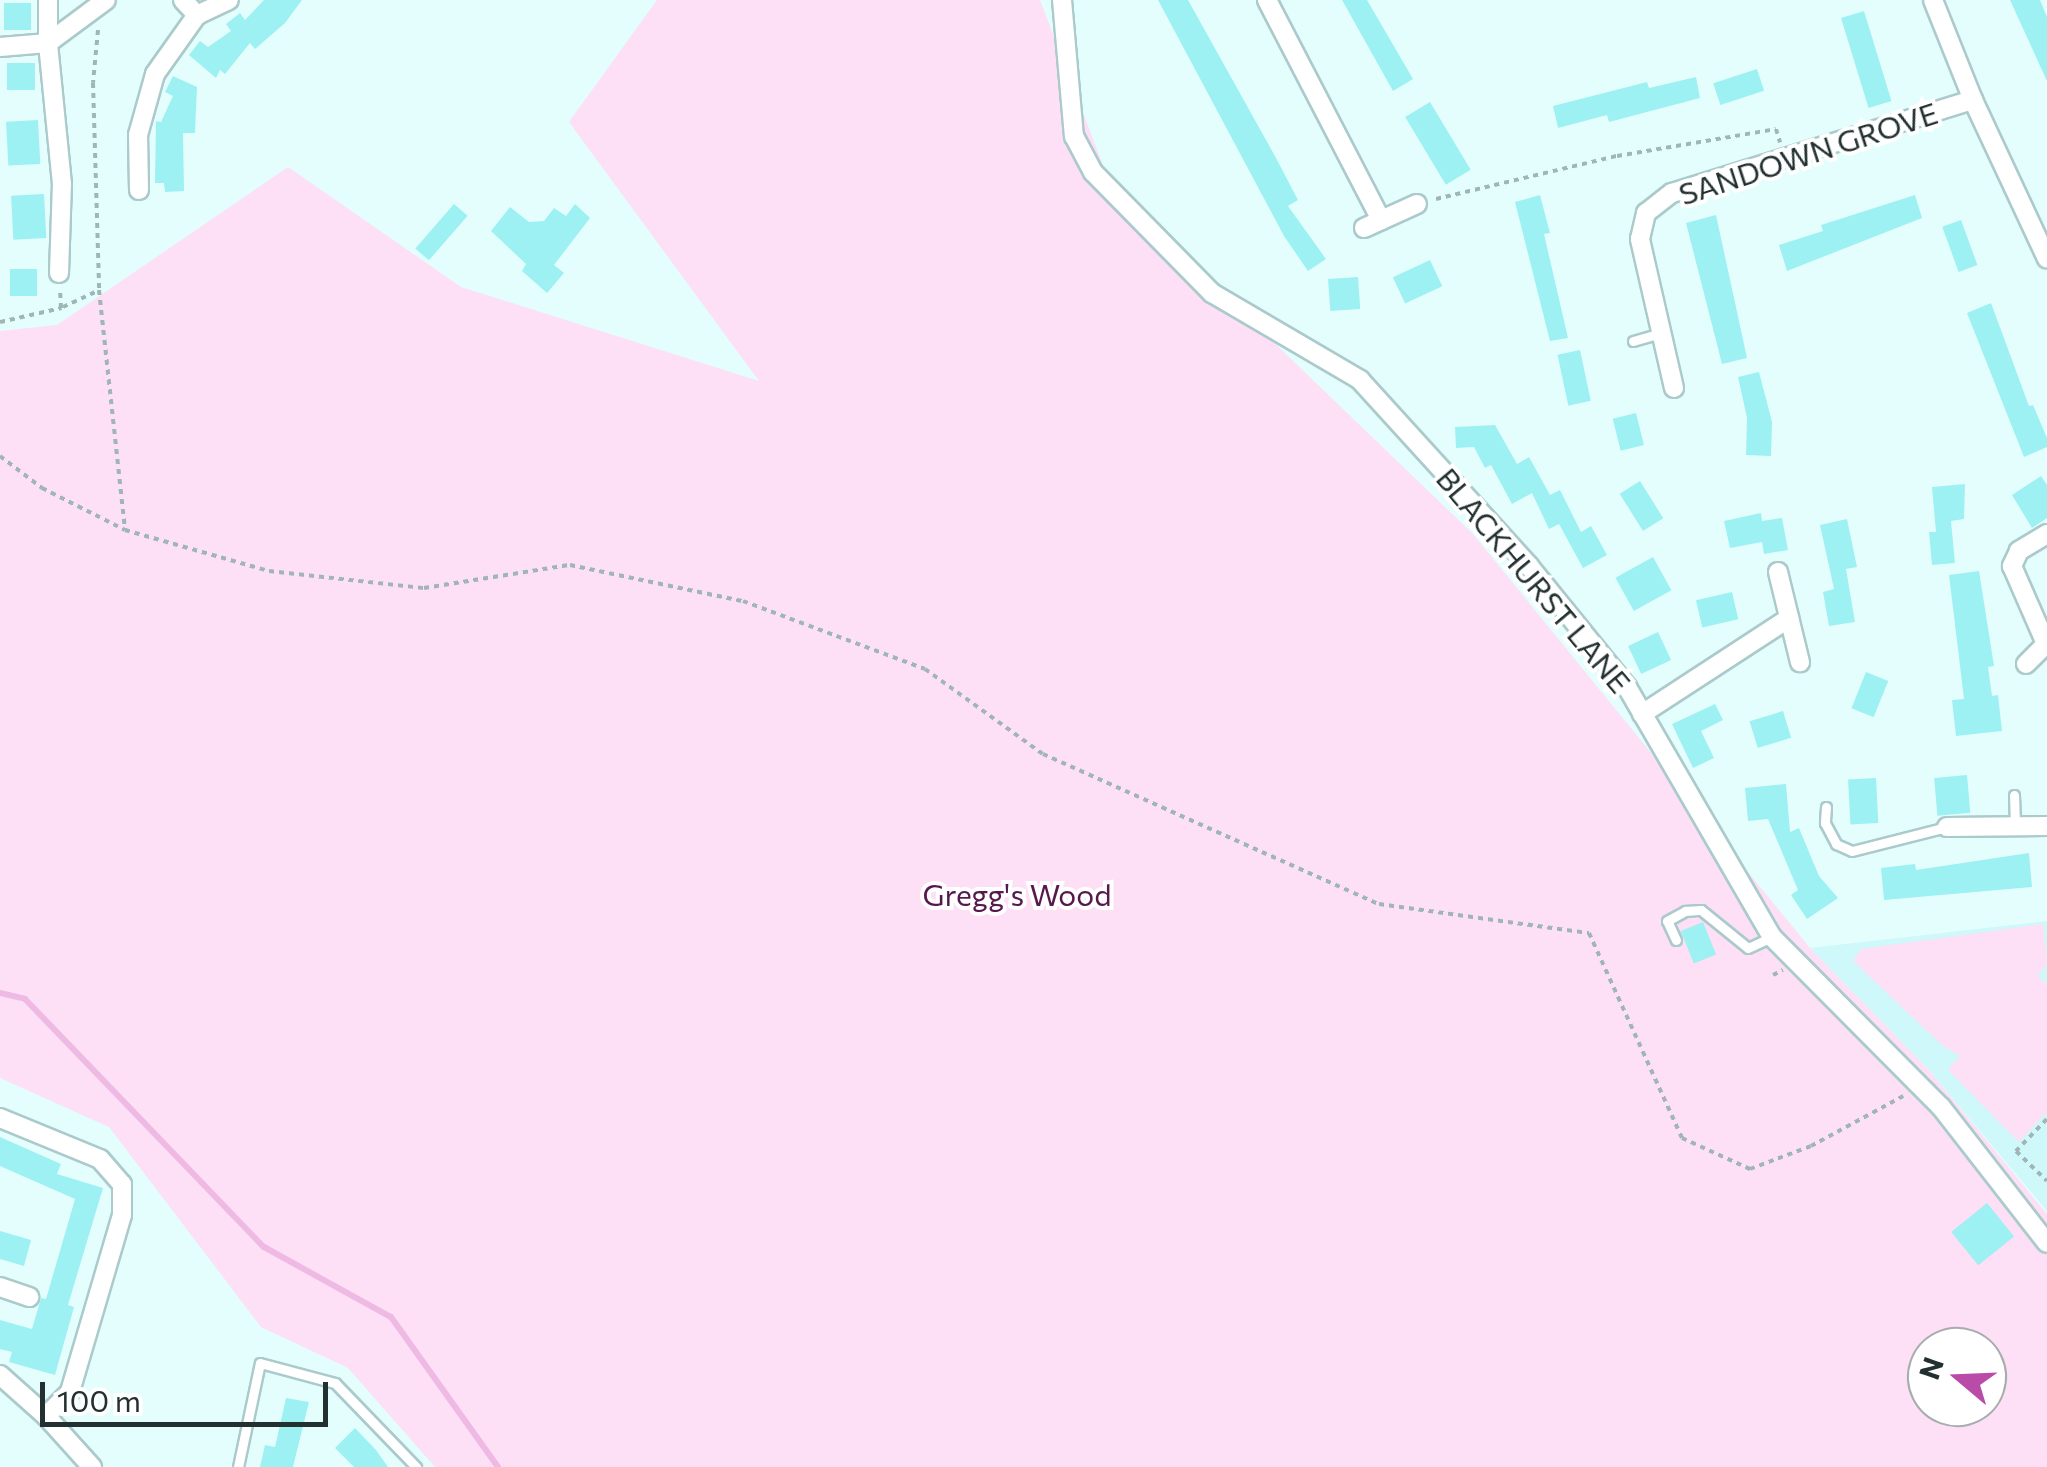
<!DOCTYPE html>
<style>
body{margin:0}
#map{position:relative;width:2047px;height:1467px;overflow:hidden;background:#e4fefe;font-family:Commissioner,sans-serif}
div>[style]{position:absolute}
.built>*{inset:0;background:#cef8f9}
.green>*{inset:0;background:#fddff6}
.stream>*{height:6px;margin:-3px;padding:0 3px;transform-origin:3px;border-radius:3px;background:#eebae3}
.building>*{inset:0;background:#9df1f3;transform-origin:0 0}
.path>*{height:4px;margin-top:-2px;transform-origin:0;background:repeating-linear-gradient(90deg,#a0b5b5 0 5px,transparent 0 10px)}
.roads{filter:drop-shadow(2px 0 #abcacb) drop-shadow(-2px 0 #abcacb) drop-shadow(0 2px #abcacb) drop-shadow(0 -2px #abcacb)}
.lane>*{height:9px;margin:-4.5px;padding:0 4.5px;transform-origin:4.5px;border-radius:4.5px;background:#fff}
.street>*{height:18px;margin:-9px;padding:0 9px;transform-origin:9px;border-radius:9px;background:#fff}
span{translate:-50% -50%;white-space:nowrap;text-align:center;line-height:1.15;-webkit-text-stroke:8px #fff;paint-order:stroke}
.street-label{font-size:30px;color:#233030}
.park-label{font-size:30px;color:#56194d}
.north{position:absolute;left:1907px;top:1327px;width:100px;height:100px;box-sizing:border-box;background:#fff;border:2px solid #a7acac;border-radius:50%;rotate:289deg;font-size:28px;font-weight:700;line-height:40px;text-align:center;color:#233030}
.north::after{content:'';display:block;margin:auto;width:35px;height:45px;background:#b94ba9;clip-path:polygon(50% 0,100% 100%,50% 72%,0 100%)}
.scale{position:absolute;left:40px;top:1382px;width:288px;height:45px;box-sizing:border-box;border:5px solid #233030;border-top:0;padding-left:12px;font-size:30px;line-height:35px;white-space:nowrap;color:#233030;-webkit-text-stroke:8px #fff;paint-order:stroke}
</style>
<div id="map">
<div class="built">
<i style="clip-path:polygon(2047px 921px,2047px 1211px,1929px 1070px,1810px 948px)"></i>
</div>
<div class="green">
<i style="clip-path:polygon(evenodd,657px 0,1040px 0,1111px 186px,1473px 534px,1810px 948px,1929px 1070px,2047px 1214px,2047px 1467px,435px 1467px,348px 1368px,261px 1327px,109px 1127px,0 1078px,0 331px,57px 325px,288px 167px,461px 287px,759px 381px,569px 122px,657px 0,1927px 1347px,1987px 1347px,1987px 1407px,1927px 1407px,1927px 1347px)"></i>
<i style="clip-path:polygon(2043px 924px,2047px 963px,2038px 976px,2047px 985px,2047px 1112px,2019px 1142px,1948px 1070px,1960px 1056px,1943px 1046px,1853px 961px,1861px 949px)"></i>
</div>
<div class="stream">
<i style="left:0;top:993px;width:26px;rotate:13deg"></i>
<i style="left:25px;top:999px;width:344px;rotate:46.1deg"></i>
<i style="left:264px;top:1247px;width:145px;rotate:28.9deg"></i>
<i style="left:391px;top:1317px;width:184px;rotate:54.5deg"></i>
</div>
<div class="building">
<i style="clip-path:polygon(264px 0,302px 0,285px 23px,255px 49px,250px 43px,225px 74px,220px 70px,216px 78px,189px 55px,200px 41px,208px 47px,231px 31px,226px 24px,240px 13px,245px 20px)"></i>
<i style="clip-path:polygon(1158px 0,1188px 0,1276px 158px,1298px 200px,1288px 206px,1326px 259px,1308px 271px,1284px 236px)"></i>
<i style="clip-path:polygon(1342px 0,1367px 0,1413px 79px,1393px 91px)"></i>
<i style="clip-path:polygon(2010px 0,2040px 0,2047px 17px,2047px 81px)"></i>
<i style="left:31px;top:3px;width:27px;height:27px;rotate:90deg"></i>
<i style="left:1864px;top:11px;width:94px;height:24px;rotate:73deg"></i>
<i style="left:35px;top:63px;width:27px;height:28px;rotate:90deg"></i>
<i style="left:1757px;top:69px;width:23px;height:46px;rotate:72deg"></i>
<i style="clip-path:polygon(173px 76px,197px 87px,195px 133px,183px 133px,184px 191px,165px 192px,164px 183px,155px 183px,156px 121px,161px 122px,173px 96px,165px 92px)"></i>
<i style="clip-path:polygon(1696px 77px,1700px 98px,1609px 122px,1607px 115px,1558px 128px,1553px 106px,1647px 82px,1649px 88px)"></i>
<i style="left:1430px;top:102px;width:79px;height:29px;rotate:59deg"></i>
<i style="left:38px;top:120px;width:44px;height:32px;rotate:87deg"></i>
<i style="left:44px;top:194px;width:44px;height:33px;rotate:87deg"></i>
<i style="clip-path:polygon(1540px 195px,1550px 233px,1544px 234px,1568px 338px,1550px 341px,1515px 202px)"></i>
<i style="clip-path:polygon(1915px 195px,1922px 218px,1787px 271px,1779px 245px,1823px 231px,1821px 225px)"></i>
<i style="left:454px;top:204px;width:18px;height:59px;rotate:41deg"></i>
<i style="clip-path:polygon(575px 204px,590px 218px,554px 265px,564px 273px,547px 293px,522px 271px,526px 264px,491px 231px,510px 207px,529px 222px,544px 221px,554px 208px,566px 216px)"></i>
<i style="clip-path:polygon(1716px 215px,1747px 358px,1722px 364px,1686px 223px)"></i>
<i style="left:1961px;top:220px;width:48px;height:20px;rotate:70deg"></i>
<i style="left:1430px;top:260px;width:29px;height:41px;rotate:65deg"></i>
<i style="left:10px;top:269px;width:27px;height:27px"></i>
<i style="left:1358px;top:277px;width:32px;height:30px;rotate:86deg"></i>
<i style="clip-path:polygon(1991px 303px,2029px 406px,2033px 405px,2047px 438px,2047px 447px,2024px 457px,1967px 313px)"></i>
<i style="left:1580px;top:350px;width:52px;height:23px;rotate:78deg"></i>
<i style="clip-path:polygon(1759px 372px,1772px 422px,1771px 456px,1746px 455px,1747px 418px,1738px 377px)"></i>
<i style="left:1636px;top:413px;width:33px;height:24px;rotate:76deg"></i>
<i style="clip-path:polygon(1495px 425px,1517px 464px,1529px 457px,1550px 495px,1560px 490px,1581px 532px,1591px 526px,1607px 555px,1583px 568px,1559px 524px,1549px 529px,1532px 493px,1512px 504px,1491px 465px,1485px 468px,1474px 447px,1456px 448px,1455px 427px)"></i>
<i style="clip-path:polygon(2041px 476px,2047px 485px,2047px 518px,2032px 528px,2012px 495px)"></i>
<i style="left:1640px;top:481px;width:44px;height:24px;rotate:58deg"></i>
<i style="clip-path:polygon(1965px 484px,1964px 519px,1951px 521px,1955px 563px,1932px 565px,1929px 532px,1936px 532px,1932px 487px)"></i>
<i style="clip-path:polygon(1761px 513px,1762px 521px,1782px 518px,1788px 550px,1764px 554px,1762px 542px,1730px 548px,1724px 521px)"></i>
<i style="clip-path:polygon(1847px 519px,1857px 567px,1846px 569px,1855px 622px,1829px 626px,1823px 592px,1834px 589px,1820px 525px)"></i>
<i style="left:1653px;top:557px;width:38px;height:43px;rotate:61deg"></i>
<i style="clip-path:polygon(1979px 571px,1994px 666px,1988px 667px,1992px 696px,1998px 695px,2002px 731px,1956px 736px,1952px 700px,1964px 699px,1949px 575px)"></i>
<i style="left:1732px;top:592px;width:28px;height:37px;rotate:77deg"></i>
<i style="left:1658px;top:632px;width:31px;height:33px;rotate:65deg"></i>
<i style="left:1866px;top:672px;width:24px;height:39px;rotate:22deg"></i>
<i style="clip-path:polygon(1715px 704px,1723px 720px,1701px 731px,1714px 758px,1693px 768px,1672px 724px)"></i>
<i style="left:1783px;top:711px;width:28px;height:35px;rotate:73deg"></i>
<i style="left:1967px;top:775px;width:38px;height:33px;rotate:85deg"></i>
<i style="left:1876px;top:778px;width:45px;height:28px;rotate:87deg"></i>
<i style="clip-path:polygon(1786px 784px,1790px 832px,1799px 828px,1819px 876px,1838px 898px,1807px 919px,1791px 895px,1798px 890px,1768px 819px,1748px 821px,1745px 788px)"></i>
<i style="clip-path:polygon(2029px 853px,2032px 887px,1884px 900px,1881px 868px,1915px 864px,1916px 870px)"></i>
<i style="left:1703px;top:922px;width:35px;height:24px;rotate:68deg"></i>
<i style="clip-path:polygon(0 1137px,61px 1164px,57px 1174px,103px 1188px,68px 1305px,74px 1307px,55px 1375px,9px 1362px,12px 1352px,0 1349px,0 1320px,32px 1329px,41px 1298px,46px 1299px,75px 1199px,0 1166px)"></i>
<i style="left:1987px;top:1203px;width:43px;height:46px;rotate:51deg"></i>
<i style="clip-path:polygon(0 1231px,31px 1240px,24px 1266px,0 1259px)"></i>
<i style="clip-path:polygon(286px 1398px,309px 1402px,293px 1467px,260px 1467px,265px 1445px,275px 1447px)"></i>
<i style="clip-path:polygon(355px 1428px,376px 1450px,388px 1467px,354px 1467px,335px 1448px)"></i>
</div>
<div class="path">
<i style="left:98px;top:30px;width:53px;rotate:95.4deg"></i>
<i style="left:93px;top:83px;width:207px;rotate:88.3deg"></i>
<i style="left:99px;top:290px;width:241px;rotate:83.8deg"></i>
<i style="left:125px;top:530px;width:150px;rotate:15.9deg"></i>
<i style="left:269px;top:571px;width:156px;rotate:6.3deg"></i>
<i style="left:424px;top:588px;width:148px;rotate:-9deg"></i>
<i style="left:570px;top:565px;width:177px;rotate:11.8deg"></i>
<i style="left:743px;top:601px;width:194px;rotate:20.5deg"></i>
<i style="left:925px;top:669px;width:145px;rotate:35.8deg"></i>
<i style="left:1043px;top:754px;width:368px;rotate:24.1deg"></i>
<i style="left:1379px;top:904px;width:212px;rotate:7.9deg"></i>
<i style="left:1589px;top:933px;width:225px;rotate:65.6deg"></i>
<i style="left:1682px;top:1138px;width:75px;rotate:24.5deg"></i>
<i style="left:1750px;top:1169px;width:65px;rotate:-20.7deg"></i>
<i style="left:1811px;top:1146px;width:105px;rotate:-28.5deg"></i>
<i style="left:1436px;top:199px;width:186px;rotate:-13.4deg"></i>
<i style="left:1617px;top:156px;width:161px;rotate:-9.6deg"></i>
<i style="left:1776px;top:129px;width:14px;rotate:73deg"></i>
<i style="left:63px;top:307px;width:40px;rotate:-25deg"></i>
<i style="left:0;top:322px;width:63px;rotate:-12.9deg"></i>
<i style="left:61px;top:308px;width:18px;rotate:-93deg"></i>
<i style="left:0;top:456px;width:53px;rotate:37.3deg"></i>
<i style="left:42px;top:488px;width:93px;rotate:26.8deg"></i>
<i style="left:1773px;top:975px;width:11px;rotate:-27deg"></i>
<i style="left:2047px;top:1119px;width:45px;rotate:134.1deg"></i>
<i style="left:2016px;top:1151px;width:43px;rotate:44.1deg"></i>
</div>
<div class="roads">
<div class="lane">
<i style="left:1633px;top:341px;width:29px;rotate:-16deg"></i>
<i style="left:2014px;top:795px;width:31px;rotate:88deg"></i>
<i style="left:1826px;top:807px;width:16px;rotate:94deg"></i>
<i style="left:1825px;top:823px;width:24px;rotate:62deg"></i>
<i style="left:1836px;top:844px;width:17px;rotate:24deg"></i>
<i style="left:1852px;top:851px;width:98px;rotate:-14.2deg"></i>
<i style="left:1676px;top:940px;width:21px;rotate:-115deg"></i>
<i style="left:1667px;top:921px;width:21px;rotate:-29deg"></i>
<i style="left:1685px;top:911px;width:16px;rotate:-4deg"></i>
<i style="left:1701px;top:910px;width:60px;rotate:39deg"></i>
<i style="left:1748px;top:948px;width:26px;rotate:-25deg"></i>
<i style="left:238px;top:1467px;width:106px;rotate:-78.1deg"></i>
<i style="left:260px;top:1363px;width:78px;rotate:14.9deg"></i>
<i style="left:335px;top:1383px;width:117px;rotate:46deg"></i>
</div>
<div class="street">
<i style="left:183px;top:0;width:21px;rotate:47deg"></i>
<i style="left:197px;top:15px;width:35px;rotate:-25deg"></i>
<i style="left:1062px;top:0;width:137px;rotate:85deg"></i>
<i style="left:1074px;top:136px;width:41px;rotate:62.2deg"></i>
<i style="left:1093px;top:172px;width:170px;rotate:45.5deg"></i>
<i style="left:1212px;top:293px;width:172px;rotate:30.4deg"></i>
<i style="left:1360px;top:380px;width:251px;rotate:47.7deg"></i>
<i style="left:1529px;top:566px;width:156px;rotate:51deg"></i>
<i style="left:1627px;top:687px;width:289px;rotate:59.9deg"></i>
<i style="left:1772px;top:937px;width:240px;rotate:45.2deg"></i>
<i style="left:1941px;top:1107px;width:172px;rotate:52.1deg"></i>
<i style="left:1267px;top:0;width:248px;rotate:62.6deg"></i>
<i style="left:1933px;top:0;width:108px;rotate:68.2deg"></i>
<i style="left:1973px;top:100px;width:175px;rotate:65deg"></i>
<i style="left:0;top:47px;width:48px;rotate:-4.8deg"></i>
<i style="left:48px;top:43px;width:43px;rotate:-90deg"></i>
<i style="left:139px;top:190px;width:55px;rotate:-91deg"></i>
<i style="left:138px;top:135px;width:63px;rotate:-74.4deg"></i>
<i style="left:155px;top:74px;width:72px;rotate:-54.6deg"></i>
<i style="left:1364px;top:228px;width:58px;rotate:-24.4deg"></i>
<i style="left:59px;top:273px;width:89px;rotate:-88.1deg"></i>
<i style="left:62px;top:184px;width:142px;rotate:-95.7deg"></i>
<i style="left:48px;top:43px;width:72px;rotate:-36.6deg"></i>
<i style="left:1674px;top:388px;width:153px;rotate:-102.9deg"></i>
<i style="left:1640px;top:239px;width:27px;rotate:-77deg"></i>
<i style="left:1646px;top:213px;width:33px;rotate:-38deg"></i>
<i style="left:1672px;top:193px;width:315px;rotate:-17.2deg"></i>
<i style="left:2047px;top:534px;width:33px;rotate:149deg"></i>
<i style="left:2019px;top:551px;width:17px;rotate:115deg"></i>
<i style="left:2012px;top:566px;width:87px;rotate:66.4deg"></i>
<i style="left:1778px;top:572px;width:93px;rotate:76.3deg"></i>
<i style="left:2026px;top:664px;width:25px;rotate:-45deg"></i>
<i style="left:1642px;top:714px;width:176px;rotate:-33.1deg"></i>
<i style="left:1947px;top:827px;width:100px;rotate:-0.6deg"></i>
<i style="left:0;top:1118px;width:108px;rotate:22.3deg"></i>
<i style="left:100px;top:1159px;width:33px;rotate:49deg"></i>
<i style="left:122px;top:1184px;width:31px;rotate:90deg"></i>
<i style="left:122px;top:1215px;width:184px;rotate:106.4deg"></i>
<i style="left:70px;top:1392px;width:34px;rotate:135deg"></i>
<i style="left:0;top:1287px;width:31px;rotate:19deg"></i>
<i style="left:0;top:1375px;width:62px;rotate:41.7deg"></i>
<i style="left:46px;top:1416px;width:69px;rotate:48deg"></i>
</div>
</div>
<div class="street-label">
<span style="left:1808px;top:153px;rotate:-18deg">SANDOWN GROVE</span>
<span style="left:1534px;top:580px;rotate:50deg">BLACKHURST LANE</span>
</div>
<div class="park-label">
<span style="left:1017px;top:894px">Gregg's Wood</span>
</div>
<div class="north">N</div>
<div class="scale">100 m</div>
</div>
